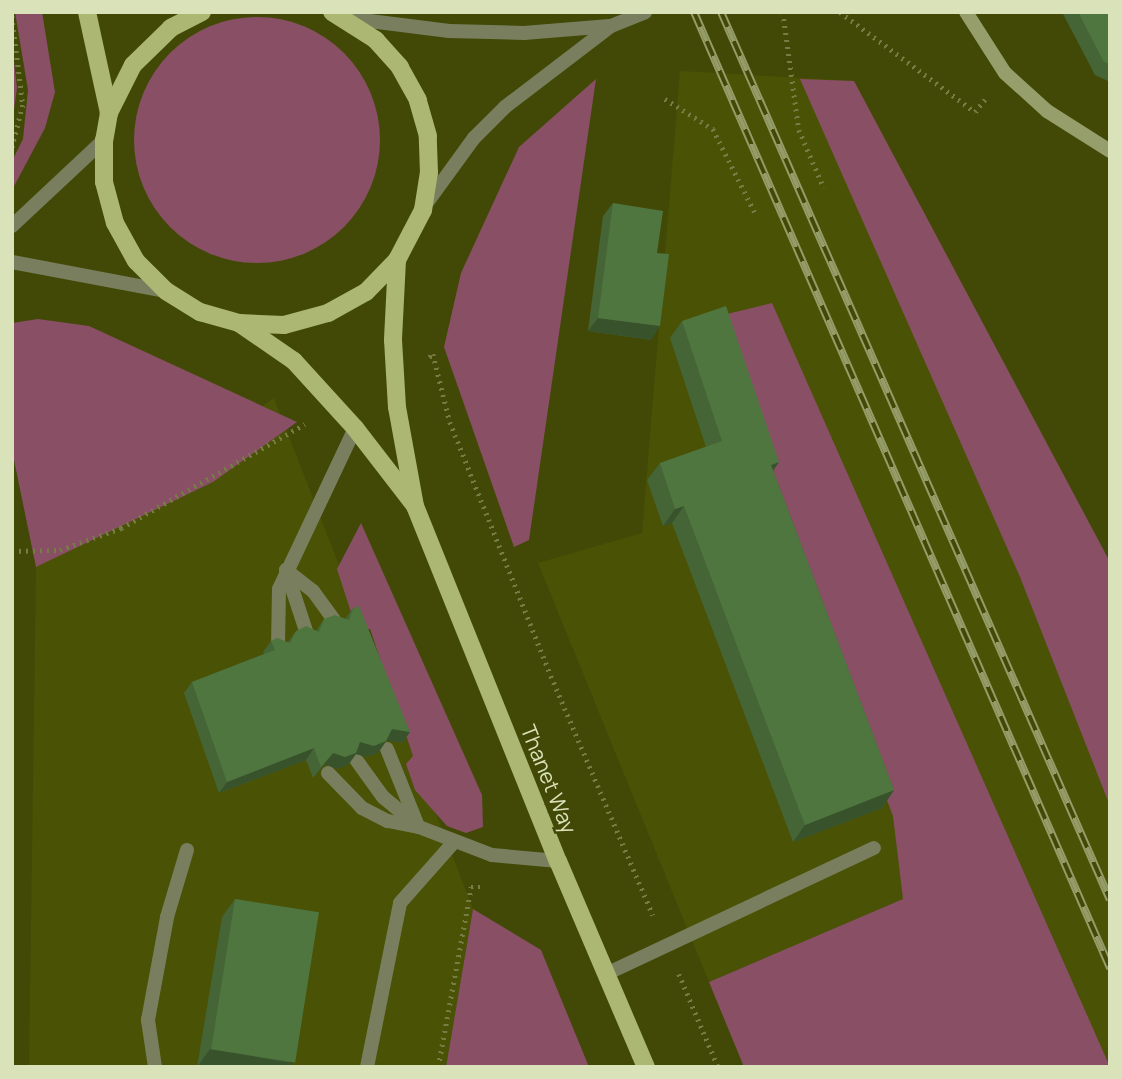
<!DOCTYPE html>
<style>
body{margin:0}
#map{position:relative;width:1122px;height:1079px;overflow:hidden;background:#424906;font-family:Manrope,sans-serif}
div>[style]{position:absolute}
.built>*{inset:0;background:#4a5205}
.green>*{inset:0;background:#894f65}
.round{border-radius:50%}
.path>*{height:4.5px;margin-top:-2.25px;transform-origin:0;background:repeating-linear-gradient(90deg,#767d44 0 2px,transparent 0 7px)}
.service>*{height:14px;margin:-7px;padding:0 7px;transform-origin:7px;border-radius:7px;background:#797f5e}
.tertiary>*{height:14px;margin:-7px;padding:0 7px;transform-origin:7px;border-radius:7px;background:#797f5e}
.secondary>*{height:14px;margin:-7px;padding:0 7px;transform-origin:7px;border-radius:7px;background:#969f6b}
.primary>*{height:18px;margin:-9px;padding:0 9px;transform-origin:9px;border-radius:9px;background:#acb774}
.rail>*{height:8px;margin-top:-4px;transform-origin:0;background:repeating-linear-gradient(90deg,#424906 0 16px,#959c68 0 32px);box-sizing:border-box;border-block:2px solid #959c68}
.wall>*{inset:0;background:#456536}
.shaded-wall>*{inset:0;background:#38532c}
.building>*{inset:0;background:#50763f;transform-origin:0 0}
span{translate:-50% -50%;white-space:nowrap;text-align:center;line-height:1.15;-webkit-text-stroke:5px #424906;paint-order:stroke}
.street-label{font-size:21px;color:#dae2ba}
.frame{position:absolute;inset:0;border:14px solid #dae2ba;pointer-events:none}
</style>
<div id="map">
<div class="built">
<i style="clip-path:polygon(680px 71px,854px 81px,1110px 562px,1110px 1067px,903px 899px,709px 982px,538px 563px,642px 533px)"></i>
<i style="clip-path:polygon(274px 398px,473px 909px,446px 1067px,29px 1067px,36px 567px)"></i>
</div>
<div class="green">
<i style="clip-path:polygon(15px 12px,42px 12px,55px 92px,45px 128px,12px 190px,12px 161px,23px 139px,28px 90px)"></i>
<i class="round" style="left:134px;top:17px;width:246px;height:246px"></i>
<i style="clip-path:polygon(12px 43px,17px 88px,12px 124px)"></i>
<i style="clip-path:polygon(596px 79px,529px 540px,514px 547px,444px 347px,461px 273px,519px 147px)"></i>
<i style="clip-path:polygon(800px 79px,854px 81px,1110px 562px,1110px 806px,1020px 577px)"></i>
<i style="clip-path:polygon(772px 303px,1110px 1067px,744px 1067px,709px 982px,903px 899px,893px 816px,772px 498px,715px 317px)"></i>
<i style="clip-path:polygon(38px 319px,89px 326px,297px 422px,213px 482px,36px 567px,14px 460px,12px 323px)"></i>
<i style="clip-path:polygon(361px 523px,482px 795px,483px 827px,466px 833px,447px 826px,415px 790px,406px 764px,413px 756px,370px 629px,357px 631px,337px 569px)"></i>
<i style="clip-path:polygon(473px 909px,541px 950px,589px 1067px,446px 1067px)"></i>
</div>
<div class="path">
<i style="left:783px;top:12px;width:119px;rotate:82.3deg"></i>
<i style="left:799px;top:130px;width:63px;rotate:66.7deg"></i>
<i style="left:840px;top:12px;width:168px;rotate:36.5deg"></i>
<i style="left:975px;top:112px;width:16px;rotate:-52deg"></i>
<i style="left:12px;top:16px;width:90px;rotate:83deg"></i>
<i style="left:23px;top:105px;width:44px;rotate:104.3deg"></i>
<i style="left:665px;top:99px;width:57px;rotate:32deg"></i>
<i style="left:713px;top:129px;width:96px;rotate:63.4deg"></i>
<i style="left:429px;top:357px;width:5px;rotate:-37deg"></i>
<i style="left:433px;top:354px;width:70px;rotate:76deg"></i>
<i style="left:450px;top:422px;width:273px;rotate:68.3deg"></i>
<i style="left:551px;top:676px;width:260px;rotate:66.9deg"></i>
<i style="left:12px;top:551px;width:48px;rotate:-1.2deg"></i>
<i style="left:60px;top:550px;width:65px;rotate:-19.8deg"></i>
<i style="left:121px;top:528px;width:211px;rotate:-29.5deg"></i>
<i style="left:679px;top:974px;width:101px;rotate:67.2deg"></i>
<i style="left:438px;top:1067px;width:183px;rotate:-79.6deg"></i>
<i style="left:471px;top:887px;width:9px"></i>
</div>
<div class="service">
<i style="left:286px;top:570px;width:34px;rotate:38deg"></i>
<i style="left:313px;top:591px;width:39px;rotate:54deg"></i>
<i style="left:286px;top:570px;width:67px;rotate:71.8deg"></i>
<i style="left:278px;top:646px;width:57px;rotate:-89deg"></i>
<i style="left:279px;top:589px;width:178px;rotate:-64.7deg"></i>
<i style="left:387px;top:749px;width:83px;rotate:68.1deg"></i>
<i style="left:357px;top:761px;width:44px;rotate:54.2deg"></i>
<i style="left:383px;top:797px;width:45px;rotate:39.6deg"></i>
<i style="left:328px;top:773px;width:49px;rotate:45.8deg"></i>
<i style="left:362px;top:808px;width:29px;rotate:27deg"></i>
<i style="left:388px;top:821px;width:32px;rotate:11deg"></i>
<i style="left:419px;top:827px;width:78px;rotate:21deg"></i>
<i style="left:492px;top:855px;width:66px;rotate:5.2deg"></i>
<i style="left:606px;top:974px;width:296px;rotate:-25.2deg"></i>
<i style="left:155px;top:1067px;width:48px;rotate:-98.5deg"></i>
<i style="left:148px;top:1020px;width:105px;rotate:-79.5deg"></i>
<i style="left:167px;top:917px;width:70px;rotate:-73.4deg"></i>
<i style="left:367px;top:1067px;width:167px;rotate:-78.6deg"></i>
<i style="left:400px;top:903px;width:80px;rotate:-48.5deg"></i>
</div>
<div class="tertiary">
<i style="left:346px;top:18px;width:104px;rotate:7.2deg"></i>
<i style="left:449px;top:31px;width:75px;rotate:1.5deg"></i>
<i style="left:524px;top:33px;width:86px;rotate:-4.7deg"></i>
<i style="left:426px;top:204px;width:82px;rotate:-54deg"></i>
<i style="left:474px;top:138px;width:44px;rotate:-45deg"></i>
<i style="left:505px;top:107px;width:133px;rotate:-37.4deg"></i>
<i style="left:611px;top:26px;width:37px;rotate:-22deg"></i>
<i style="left:12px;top:226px;width:126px;rotate:-43.1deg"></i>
<i style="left:12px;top:262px;width:157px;rotate:10.7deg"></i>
</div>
<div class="secondary">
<i style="left:966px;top:12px;width:72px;rotate:57.4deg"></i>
<i style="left:1005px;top:73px;width:57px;rotate:42.1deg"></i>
<i style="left:1047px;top:111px;width:75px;rotate:32.4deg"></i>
</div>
<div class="primary">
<i style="left:87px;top:12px;width:103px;rotate:77.7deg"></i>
<i style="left:202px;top:12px;width:35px;rotate:153deg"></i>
<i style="left:171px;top:28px;width:53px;rotate:135.8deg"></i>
<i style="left:133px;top:65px;width:54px;rotate:116.6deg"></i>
<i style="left:109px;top:113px;width:27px;rotate:100deg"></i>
<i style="left:104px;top:140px;width:42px;rotate:90deg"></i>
<i style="left:104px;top:182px;width:42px;rotate:75deg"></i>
<i style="left:115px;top:223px;width:43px;rotate:61.1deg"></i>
<i style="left:136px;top:261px;width:42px;rotate:45deg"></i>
<i style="left:166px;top:291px;width:40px;rotate:32deg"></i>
<i style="left:200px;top:312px;width:41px;rotate:15.8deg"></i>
<i style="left:239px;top:323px;width:45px;rotate:2.5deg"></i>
<i style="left:284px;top:325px;width:46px;rotate:-15.3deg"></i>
<i style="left:328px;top:313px;width:43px;rotate:-28.9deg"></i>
<i style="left:366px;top:292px;width:45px;rotate:-45.9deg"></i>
<i style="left:397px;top:260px;width:56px;rotate:-62.5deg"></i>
<i style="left:423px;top:210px;width:37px;rotate:-81deg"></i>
<i style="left:429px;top:173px;width:37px;rotate:-92deg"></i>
<i style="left:428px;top:136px;width:37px;rotate:-106deg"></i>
<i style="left:418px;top:100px;width:38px;rotate:-119deg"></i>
<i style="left:400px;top:67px;width:36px;rotate:-132deg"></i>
<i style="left:376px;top:40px;width:52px;rotate:-147.5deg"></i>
<i style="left:397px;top:260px;width:80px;rotate:92.9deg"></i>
<i style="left:393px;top:340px;width:67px;rotate:86.6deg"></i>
<i style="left:397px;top:407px;width:101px;rotate:79.7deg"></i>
<i style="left:415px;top:506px;width:383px;rotate:68.1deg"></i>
<i style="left:558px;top:861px;width:224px;rotate:66.9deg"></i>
<i style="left:239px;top:323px;width:67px;rotate:34.6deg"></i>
<i style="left:294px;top:361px;width:91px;rotate:47.7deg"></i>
<i style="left:355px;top:428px;width:95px;rotate:52.3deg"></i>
</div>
<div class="rail">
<i style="left:694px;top:12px;width:1043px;rotate:66.48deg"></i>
<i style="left:721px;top:12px;width:969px;rotate:66.34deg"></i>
</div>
<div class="wall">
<i style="clip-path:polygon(1062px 12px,1110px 12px,1110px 82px,1095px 75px)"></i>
<i style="clip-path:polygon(613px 203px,657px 253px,651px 340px,588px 331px,603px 216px)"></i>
<i style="clip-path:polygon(682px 321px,779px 462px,773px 470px,894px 790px,882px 808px,793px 842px,672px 523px,663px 526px,647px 480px,660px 463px,706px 447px,670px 338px)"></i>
<i style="clip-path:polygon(353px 608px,410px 732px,402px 743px,387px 740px,378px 753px,366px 757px,356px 754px,348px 765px,337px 769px,325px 764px,313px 778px,306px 760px,219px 793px,184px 693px,192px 682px,264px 654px,263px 652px,271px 641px,288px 642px,296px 631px,316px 631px,324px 619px,345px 619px)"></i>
<i style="clip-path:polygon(235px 899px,291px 1067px,197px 1067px,222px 917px)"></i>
</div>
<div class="shaded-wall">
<i style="clip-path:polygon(598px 318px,660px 326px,651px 340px,588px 331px)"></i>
<i style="clip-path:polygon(779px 462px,767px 480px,771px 465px)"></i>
<i style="clip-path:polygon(684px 506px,672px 523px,663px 526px,675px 509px)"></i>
<i style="clip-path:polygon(392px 729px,410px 732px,402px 743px,384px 740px)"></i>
<i style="clip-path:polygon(386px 741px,378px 753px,366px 757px,356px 754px,348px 765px,337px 769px,325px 764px,313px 778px,333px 753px,360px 742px)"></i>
<i style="clip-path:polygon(314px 748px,306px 760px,219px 793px,227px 782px)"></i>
<i style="clip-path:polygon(894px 790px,882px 808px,793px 842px,805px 825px)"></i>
<i style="clip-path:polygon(210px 1049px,293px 1063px,291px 1067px,197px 1067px)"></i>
</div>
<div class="building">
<i style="clip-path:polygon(1078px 12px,1110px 12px,1110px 64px,1104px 62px)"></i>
<i style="clip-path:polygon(613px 203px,663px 211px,657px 253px,669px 254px,660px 326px,598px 318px)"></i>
<i style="clip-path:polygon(726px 306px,779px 462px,771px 465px,894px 790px,805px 825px,684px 506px,675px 509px,660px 463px,722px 441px,682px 321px)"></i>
<i style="clip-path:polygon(359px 606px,410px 732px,392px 729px,386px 741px,374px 746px,360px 742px,356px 753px,345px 757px,333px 753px,321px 767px,314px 748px,227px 782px,192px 682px,275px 650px,271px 641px,277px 638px,290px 643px,296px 631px,306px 626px,319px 632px,324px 619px,335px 615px,349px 620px,353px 608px)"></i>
<i style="left:235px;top:899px;width:85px;height:152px;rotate:9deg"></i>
</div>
<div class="street-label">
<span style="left:549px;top:779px;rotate:68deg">Thanet Way</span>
</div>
<div class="frame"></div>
</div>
